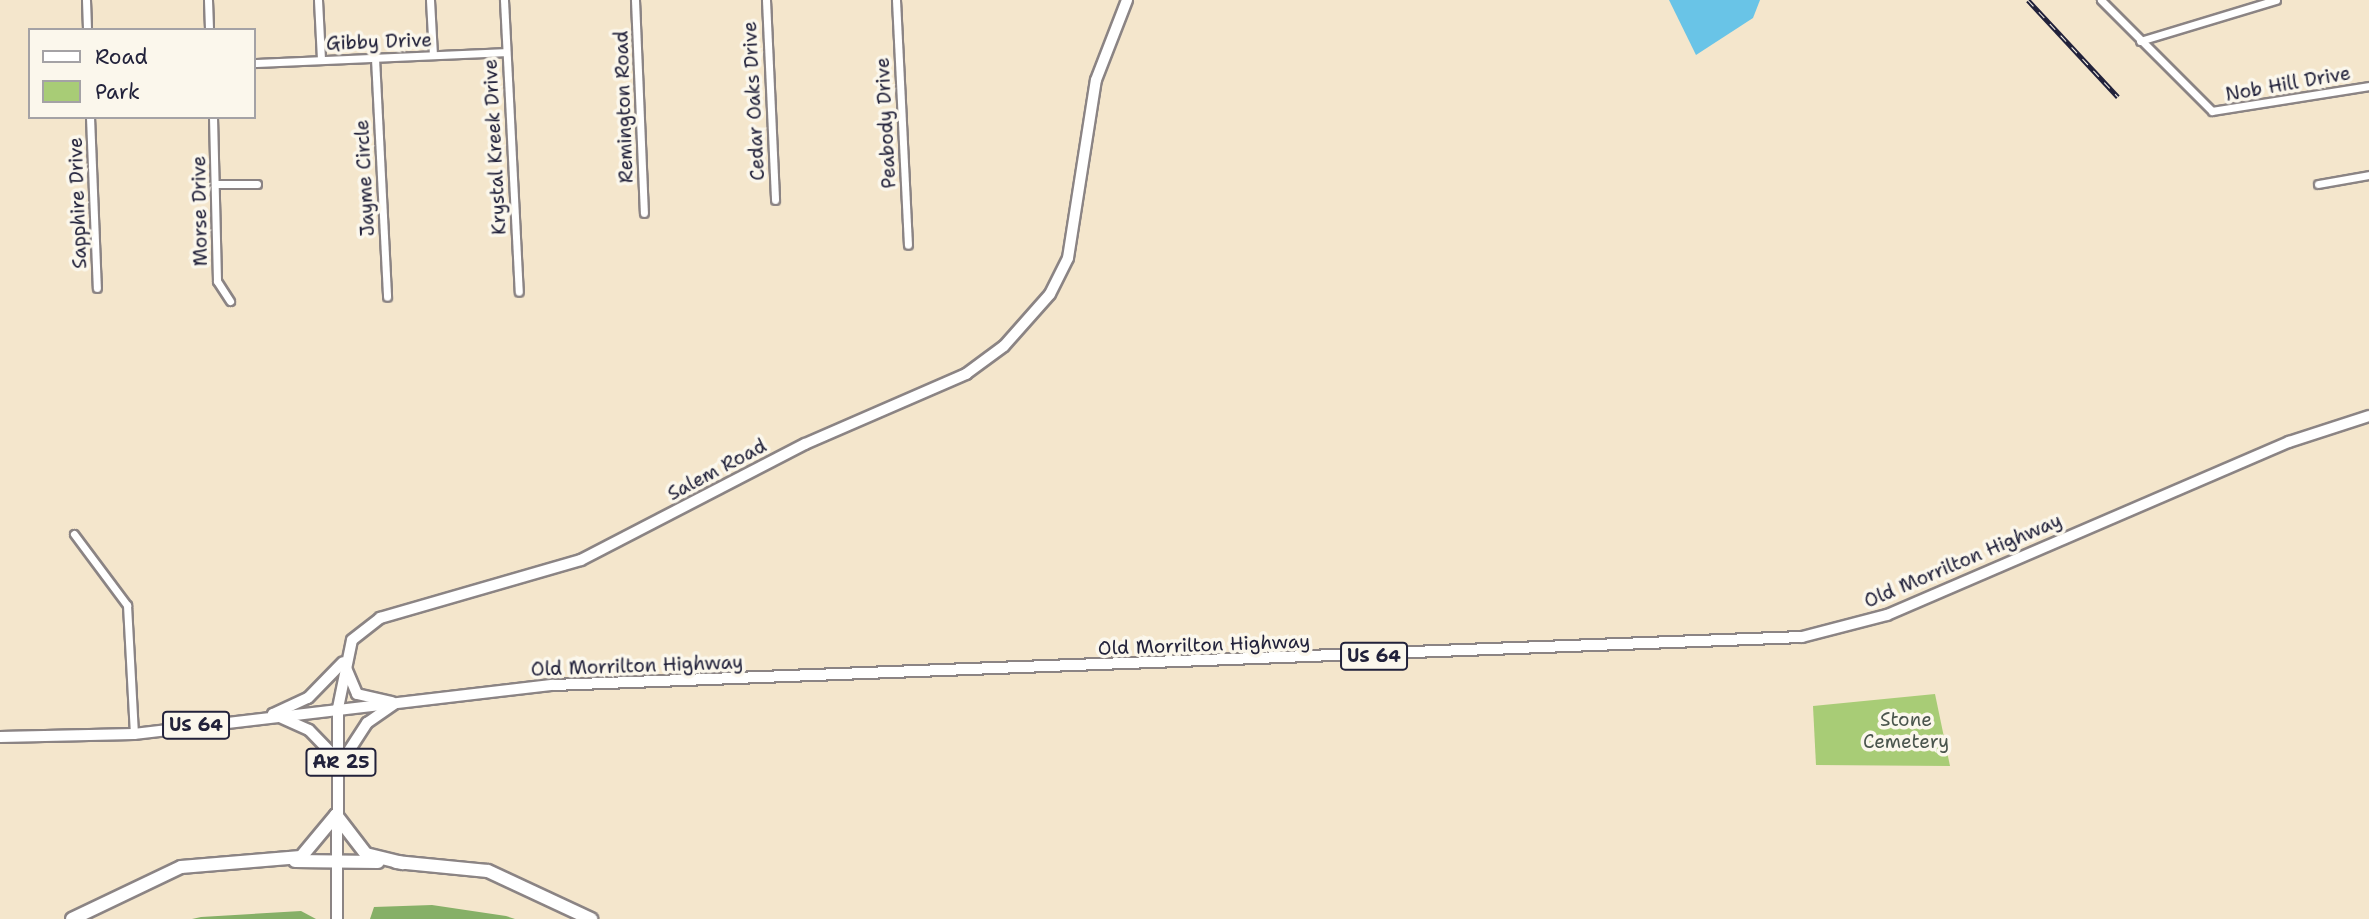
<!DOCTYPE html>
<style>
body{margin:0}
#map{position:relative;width:2369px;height:919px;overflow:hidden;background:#f4e6cc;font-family:"Shantell Sans",sans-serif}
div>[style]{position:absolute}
.green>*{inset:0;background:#a8cc76}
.forest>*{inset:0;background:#86b067}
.water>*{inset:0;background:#69c4e7}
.roads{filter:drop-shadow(2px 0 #8b8484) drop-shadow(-2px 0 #8b8484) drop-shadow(0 2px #8b8484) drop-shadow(0 -2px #8b8484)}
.minor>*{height:7px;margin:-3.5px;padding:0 3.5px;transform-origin:3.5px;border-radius:3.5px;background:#fff}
.secondary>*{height:10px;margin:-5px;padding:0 5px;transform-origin:5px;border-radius:5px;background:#fff}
.primary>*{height:10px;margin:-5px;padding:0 5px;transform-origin:5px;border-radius:5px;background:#fff}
.motorway>*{height:12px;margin:-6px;padding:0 6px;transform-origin:6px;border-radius:6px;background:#fff}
.rail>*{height:5px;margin-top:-2.5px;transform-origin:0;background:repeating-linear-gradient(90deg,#fbf7ec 0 8px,#22223b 0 16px);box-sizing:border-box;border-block:2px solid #22223b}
span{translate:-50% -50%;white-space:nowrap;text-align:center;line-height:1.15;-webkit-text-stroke:7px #fbf7ec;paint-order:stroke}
.shield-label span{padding:2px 5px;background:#fbf7ec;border:2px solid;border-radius:5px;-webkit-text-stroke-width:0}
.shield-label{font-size:18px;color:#22223b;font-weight:700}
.street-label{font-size:19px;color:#22223b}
.park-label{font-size:19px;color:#4a554d}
.legend{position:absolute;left:28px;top:28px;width:228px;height:91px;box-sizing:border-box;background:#fbf7ec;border:2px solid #a4a2a5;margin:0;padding:9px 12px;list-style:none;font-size:21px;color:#22223b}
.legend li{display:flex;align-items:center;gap:14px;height:35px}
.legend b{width:35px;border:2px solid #a4a2a5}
</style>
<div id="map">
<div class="green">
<i style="clip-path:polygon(1935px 694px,1950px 766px,1816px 765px,1813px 706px)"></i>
</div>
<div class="forest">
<i style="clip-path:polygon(432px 905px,506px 916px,515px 919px,370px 919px,374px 907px)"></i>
<i style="clip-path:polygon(301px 911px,316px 919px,192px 919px,201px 917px)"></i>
</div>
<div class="water">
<i style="clip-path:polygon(1669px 0,1760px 0,1753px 18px,1696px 55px)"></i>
</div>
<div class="roads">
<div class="minor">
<i style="left:86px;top:0;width:30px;rotate:88deg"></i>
<i style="left:208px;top:0;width:30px;rotate:88deg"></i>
<i style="left:318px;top:0;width:60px;rotate:87.1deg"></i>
<i style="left:430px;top:0;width:55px;rotate:86.9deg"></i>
<i style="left:504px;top:0;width:292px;rotate:87.1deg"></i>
<i style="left:635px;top:0;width:213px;rotate:87.6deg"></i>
<i style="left:766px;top:0;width:200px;rotate:87.4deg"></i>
<i style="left:896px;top:0;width:245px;rotate:87.2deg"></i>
<i style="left:2101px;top:0;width:157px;rotate:45deg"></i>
<i style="left:2212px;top:111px;width:159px;rotate:-9deg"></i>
<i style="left:2140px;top:41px;width:142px;rotate:-16.8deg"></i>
<i style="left:375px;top:58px;width:239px;rotate:87.1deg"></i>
<i style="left:254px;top:63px;width:251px;rotate:-2.5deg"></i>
<i style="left:90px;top:117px;width:171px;rotate:87.7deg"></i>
<i style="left:213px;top:117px;width:164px;rotate:88.6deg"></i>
<i style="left:217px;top:281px;width:24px;rotate:57deg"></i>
<i style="left:216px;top:184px;width:41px"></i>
<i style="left:2318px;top:184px;width:52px;rotate:-10deg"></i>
<i style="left:74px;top:534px;width:89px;rotate:53.3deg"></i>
<i style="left:127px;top:605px;width:129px;rotate:86.9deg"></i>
</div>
<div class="secondary">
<i style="left:346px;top:668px;width:28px;rotate:67deg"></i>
<i style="left:357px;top:694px;width:36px;rotate:13deg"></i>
<i style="left:338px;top:708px;width:69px;rotate:-78.4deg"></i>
<i style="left:352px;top:640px;width:36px;rotate:-38deg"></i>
<i style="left:380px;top:618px;width:209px;rotate:-16.1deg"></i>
<i style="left:581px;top:560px;width:252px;rotate:-27.4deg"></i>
<i style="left:805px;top:444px;width:176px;rotate:-23.5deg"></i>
<i style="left:966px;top:374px;width:47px;rotate:-36.4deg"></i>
<i style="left:1004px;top:346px;width:69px;rotate:-48.5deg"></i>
<i style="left:1050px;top:294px;width:40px;rotate:-63.4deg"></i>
<i style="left:1068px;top:258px;width:180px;rotate:-81.1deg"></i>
<i style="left:1096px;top:80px;width:86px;rotate:-68.8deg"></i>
<i style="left:273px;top:714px;width:38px;rotate:-25deg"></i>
<i style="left:308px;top:698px;width:50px;rotate:-45.8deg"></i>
</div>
<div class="primary">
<i style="left:273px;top:714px;width:39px;rotate:24deg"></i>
<i style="left:309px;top:730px;width:46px;rotate:45.9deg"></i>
<i style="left:341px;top:763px;width:48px;rotate:-57deg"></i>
<i style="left:367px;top:723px;width:33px;rotate:-35deg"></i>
<i style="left:0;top:737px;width:134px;rotate:-1.3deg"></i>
<i style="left:134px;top:734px;width:422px;rotate:-6.7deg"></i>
<i style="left:553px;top:685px;width:1250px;rotate:-2.2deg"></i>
<i style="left:1802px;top:637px;width:88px;rotate:-14.5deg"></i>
<i style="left:1887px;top:615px;width:438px;rotate:-23.3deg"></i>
<i style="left:2289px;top:442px;width:84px;rotate:-18deg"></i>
<i style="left:337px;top:919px;width:211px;rotate:-89.7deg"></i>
</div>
<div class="motorway">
<i style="left:295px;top:861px;width:83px;rotate:0.7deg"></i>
<i style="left:396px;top:862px;width:92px;rotate:5.6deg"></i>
<i style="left:488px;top:871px;width:114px;rotate:25deg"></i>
<i style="left:72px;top:919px;width:121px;rotate:-25.5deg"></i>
<i style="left:181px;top:867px;width:120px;rotate:-4.8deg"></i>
<i style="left:301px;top:857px;width:55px;rotate:-50.2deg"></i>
<i style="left:336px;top:815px;width:49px;rotate:52.4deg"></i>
<i style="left:366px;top:854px;width:38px;rotate:14deg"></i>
</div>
</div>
<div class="rail">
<i style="left:2028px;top:0;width:132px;rotate:47.1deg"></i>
</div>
<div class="shield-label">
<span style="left:1374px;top:656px">US 64</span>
<span style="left:196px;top:725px">US 64</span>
<span style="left:341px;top:762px">AR 25</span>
</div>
<div class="street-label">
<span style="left:379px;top:42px;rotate:-2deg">Gibby Drive</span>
<span style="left:2288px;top:84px;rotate:-10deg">Nob Hill Drive</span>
<span style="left:754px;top:101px;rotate:-93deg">Cedar Oaks Drive</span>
<span style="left:624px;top:107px;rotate:-92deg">Remington Road</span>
<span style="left:886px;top:123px;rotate:-93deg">Peabody Drive</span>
<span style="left:495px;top:147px;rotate:-93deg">Krystal Kreek Drive</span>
<span style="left:365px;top:178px;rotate:-93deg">Jayme Circle</span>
<span style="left:78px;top:203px;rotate:-92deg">Sapphire Drive</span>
<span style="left:200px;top:211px;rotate:-91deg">Morse Drive</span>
<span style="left:717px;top:470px;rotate:-28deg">Salem Road</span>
<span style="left:1963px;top:561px;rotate:-23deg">Old Morrilton Highway</span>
<span style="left:1204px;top:645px;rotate:-2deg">Old Morrilton Highway</span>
<span style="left:637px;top:666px;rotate:-2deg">Old Morrilton Highway</span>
</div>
<div class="park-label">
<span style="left:1906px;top:731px">Stone<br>Cemetery</span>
</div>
<ul class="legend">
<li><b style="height:9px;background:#fff"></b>Road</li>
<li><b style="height:19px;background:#a8cc76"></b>Park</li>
</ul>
</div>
